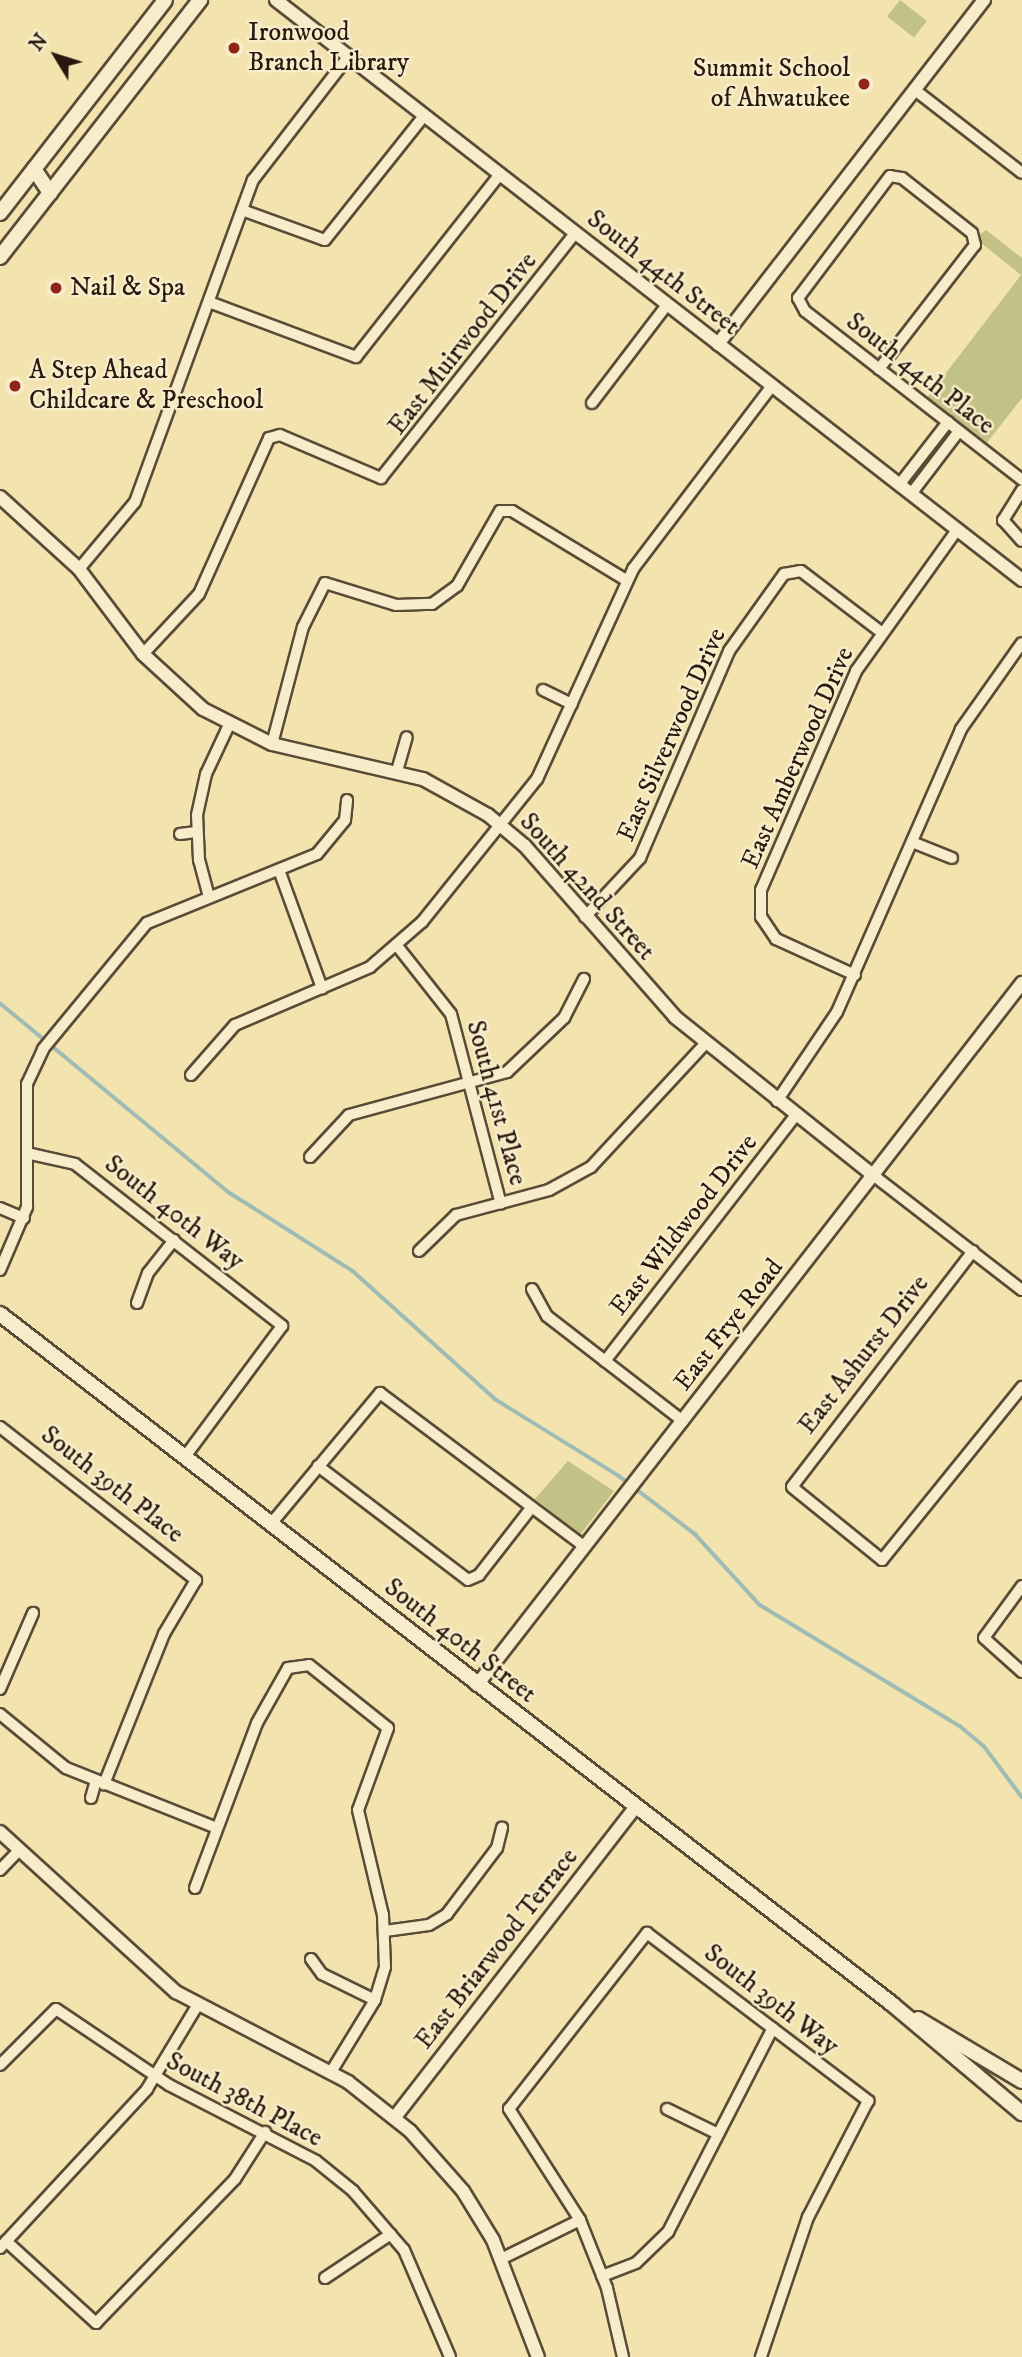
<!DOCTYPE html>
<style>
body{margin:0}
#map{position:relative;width:1022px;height:2357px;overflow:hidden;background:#f2e3af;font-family:"IM FELL DW Pica",serif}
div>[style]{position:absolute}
.green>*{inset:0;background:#c2c186;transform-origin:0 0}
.stream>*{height:3.5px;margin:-1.75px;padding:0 1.75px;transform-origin:1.75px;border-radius:1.75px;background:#9ebcb4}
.roads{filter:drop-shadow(2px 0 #5a4b36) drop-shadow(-2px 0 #5a4b36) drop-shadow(0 2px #5a4b36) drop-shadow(0 -2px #5a4b36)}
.minor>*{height:10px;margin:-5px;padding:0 5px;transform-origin:5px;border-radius:5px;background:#f7edcb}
.tertiary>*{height:12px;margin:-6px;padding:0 6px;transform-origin:6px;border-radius:6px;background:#f7edcb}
.secondary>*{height:14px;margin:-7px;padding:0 7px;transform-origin:7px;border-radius:7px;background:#f7edcb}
.dots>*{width:19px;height:19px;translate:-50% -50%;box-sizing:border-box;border:4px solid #f7edcb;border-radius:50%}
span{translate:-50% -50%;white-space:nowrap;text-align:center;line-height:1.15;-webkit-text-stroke:5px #f7edcb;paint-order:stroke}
.poi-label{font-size:26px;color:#28180e}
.left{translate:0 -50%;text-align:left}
.right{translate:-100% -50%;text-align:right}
.street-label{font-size:26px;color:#28180e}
.north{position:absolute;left:21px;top:21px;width:70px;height:70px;-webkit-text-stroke:5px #f7edcb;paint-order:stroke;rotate:308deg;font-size:19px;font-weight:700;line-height:28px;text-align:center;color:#28180e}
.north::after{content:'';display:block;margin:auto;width:24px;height:32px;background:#28180e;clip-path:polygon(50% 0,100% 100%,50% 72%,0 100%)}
</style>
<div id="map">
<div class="green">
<i style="left:900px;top:0;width:34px;height:21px;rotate:38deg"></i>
<i style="clip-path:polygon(986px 230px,1022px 258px,1022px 398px,982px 449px,923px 403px,1021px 275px,975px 238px)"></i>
<i style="clip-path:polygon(568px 1461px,614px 1491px,580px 1535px,535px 1499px)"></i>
</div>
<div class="stream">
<i style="left:0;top:1003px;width:298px;rotate:39.6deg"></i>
<i style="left:230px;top:1193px;width:146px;rotate:32.4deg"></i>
<i style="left:353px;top:1271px;width:191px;rotate:42deg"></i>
<i style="left:495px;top:1399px;width:146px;rotate:31.8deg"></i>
<i style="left:619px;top:1476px;width:96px;rotate:37.3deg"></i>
<i style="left:695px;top:1534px;width:96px;rotate:47.5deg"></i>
<i style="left:760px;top:1605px;width:234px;rotate:31.2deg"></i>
<i style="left:960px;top:1726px;width:31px;rotate:40deg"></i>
<i style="left:984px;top:1746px;width:64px;rotate:53.3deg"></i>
</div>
<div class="roads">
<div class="minor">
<i style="left:915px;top:90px;width:135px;rotate:37.8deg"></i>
<i style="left:242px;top:210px;width:88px;rotate:19.9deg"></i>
<i style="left:325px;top:240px;width:159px;rotate:-51.4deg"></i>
<i style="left:209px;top:302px;width:157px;rotate:20.5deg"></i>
<i style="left:356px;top:357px;width:231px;rotate:-51.8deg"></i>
<i style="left:879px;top:369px;width:157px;rotate:-52.3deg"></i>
<i style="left:975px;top:245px;width:12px;rotate:-104deg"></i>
<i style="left:972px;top:233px;width:89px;rotate:-141.8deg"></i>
<i style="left:902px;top:178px;width:12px;rotate:-171deg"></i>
<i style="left:890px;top:176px;width:153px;rotate:127deg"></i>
<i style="left:798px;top:298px;width:15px;rotate:62deg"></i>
<i style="left:805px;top:311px;width:275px;rotate:37.9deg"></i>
<i style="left:592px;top:403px;width:123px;rotate:-52.6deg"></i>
<i style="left:899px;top:485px;width:80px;rotate:-52.1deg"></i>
<i style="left:1022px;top:490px;width:36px;rotate:122deg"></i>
<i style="left:1003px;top:520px;width:28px;rotate:48deg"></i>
<i style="left:911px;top:494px;width:79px;rotate:-52.7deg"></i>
<i style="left:79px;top:569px;width:87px;rotate:-50.1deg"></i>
<i style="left:135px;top:502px;width:343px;rotate:-69.9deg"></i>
<i style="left:253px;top:180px;width:155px;rotate:-52.3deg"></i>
<i style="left:143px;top:654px;width:82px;rotate:-47deg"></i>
<i style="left:199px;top:594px;width:171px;rotate:-65.8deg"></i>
<i style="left:269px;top:438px;width:11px;rotate:-15deg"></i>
<i style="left:280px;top:435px;width:110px;rotate:23.1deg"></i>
<i style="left:381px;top:478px;width:313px;rotate:-51.6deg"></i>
<i style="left:543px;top:690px;width:32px;rotate:26deg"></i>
<i style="left:272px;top:744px;width:121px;rotate:-75.2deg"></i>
<i style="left:303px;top:627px;width:49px;rotate:-63.4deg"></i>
<i style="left:325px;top:583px;width:74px;rotate:17.2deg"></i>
<i style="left:396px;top:605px;width:36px;rotate:-2deg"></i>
<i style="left:432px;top:604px;width:31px;rotate:-36deg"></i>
<i style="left:457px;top:586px;width:86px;rotate:-60.2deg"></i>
<i style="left:500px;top:511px;width:12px"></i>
<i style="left:512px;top:511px;width:133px;rotate:31.2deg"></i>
<i style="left:397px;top:771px;width:35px;rotate:-74deg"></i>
<i style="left:180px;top:834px;width:16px;rotate:-7deg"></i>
<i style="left:912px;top:842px;width:43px;rotate:21.8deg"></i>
<i style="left:279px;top:870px;width:126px;rotate:70deg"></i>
<i style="left:209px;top:897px;width:38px;rotate:-105deg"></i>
<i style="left:199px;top:860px;width:45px;rotate:-92.5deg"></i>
<i style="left:197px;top:815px;width:42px;rotate:-77.6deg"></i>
<i style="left:206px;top:774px;width:54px;rotate:-64.9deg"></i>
<i style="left:585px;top:917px;width:81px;rotate:-47deg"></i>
<i style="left:640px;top:858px;width:225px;rotate:-66.7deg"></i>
<i style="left:729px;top:651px;width:95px;rotate:-54.5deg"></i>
<i style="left:784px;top:574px;width:17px;rotate:-10deg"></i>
<i style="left:801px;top:571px;width:101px;rotate:37.3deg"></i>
<i style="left:398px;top:947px;width:85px;rotate:51.7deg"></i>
<i style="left:451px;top:1014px;width:196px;rotate:75.3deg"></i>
<i style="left:855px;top:975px;width:87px;rotate:-155.5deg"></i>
<i style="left:776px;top:939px;width:27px;rotate:-124deg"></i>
<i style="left:761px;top:917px;width:27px;rotate:-90deg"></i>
<i style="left:761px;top:890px;width:239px;rotate:-66.5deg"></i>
<i style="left:856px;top:671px;width:173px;rotate:-54.4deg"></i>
<i style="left:191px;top:1075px;width:67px;rotate:-48.7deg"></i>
<i style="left:235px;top:1025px;width:147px;rotate:-23.2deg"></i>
<i style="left:370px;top:967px;width:69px;rotate:-40.9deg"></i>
<i style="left:422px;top:922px;width:184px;rotate:-51.2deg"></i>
<i style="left:537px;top:779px;width:231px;rotate:-65.4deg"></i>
<i style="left:633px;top:569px;width:230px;rotate:-52.8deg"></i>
<i style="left:777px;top:1101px;width:107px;rotate:-56deg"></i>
<i style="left:837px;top:1012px;width:309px;rotate:-66.3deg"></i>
<i style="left:961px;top:729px;width:105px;rotate:-54.7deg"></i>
<i style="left:31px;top:1154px;width:45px;rotate:12.8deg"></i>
<i style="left:75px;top:1164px;width:263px;rotate:38deg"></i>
<i style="left:282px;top:1326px;width:164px;rotate:126.6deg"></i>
<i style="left:310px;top:1157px;width:57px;rotate:-47.1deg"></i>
<i style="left:349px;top:1115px;width:164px;rotate:-15.2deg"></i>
<i style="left:507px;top:1072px;width:79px;rotate:-43.5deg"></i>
<i style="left:564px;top:1018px;width:44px;rotate:-62.9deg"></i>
<i style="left:873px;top:1175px;width:188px;rotate:37.7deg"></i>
<i style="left:0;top:1208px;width:26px;rotate:23deg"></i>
<i style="left:419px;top:1251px;width:52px;rotate:-44.2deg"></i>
<i style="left:456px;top:1215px;width:96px;rotate:-15deg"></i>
<i style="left:549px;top:1190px;width:48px;rotate:-28.7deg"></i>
<i style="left:591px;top:1167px;width:168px;rotate:-47.2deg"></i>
<i style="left:973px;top:1251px;width:297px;rotate:127.5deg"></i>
<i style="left:792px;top:1487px;width:116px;rotate:39deg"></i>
<i style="left:882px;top:1560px;width:223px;rotate:-51deg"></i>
<i style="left:0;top:1270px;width:69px;rotate:-66.8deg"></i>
<i style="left:27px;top:1207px;width:123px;rotate:-90deg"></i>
<i style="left:27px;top:1084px;width:38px;rotate:-65deg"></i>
<i style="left:43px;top:1049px;width:163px;rotate:-50.5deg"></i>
<i style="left:147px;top:923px;width:183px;rotate:-22.1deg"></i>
<i style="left:317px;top:854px;width:44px;rotate:-50.5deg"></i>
<i style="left:345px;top:820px;width:20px;rotate:-84deg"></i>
<i style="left:532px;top:1289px;width:31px;rotate:61deg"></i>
<i style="left:547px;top:1316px;width:172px;rotate:37.7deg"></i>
<i style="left:137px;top:1303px;width:32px;rotate:-70deg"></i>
<i style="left:148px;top:1273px;width:42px;rotate:-51.8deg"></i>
<i style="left:605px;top:1361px;width:311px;rotate:-52.2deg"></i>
<i style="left:0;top:1427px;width:249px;rotate:38deg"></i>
<i style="left:196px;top:1580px;width:63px;rotate:120.7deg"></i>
<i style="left:164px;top:1634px;width:162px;rotate:111.8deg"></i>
<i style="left:318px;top:1466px;width:188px;rotate:37.2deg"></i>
<i style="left:468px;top:1580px;width:12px;rotate:-24deg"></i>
<i style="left:479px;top:1575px;width:86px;rotate:-52.1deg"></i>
<i style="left:270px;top:1525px;width:172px;rotate:-50.2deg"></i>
<i style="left:380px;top:1393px;width:256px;rotate:36.9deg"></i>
<i style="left:1022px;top:1586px;width:64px;rotate:126.2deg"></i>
<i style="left:984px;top:1638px;width:51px;rotate:41.8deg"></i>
<i style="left:0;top:1689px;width:83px;rotate:-66.5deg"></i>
<i style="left:0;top:1714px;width:85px;rotate:39.3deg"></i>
<i style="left:66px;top:1768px;width:162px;rotate:21.7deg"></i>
<i style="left:91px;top:1798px;width:18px;rotate:-74deg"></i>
<i style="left:0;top:1870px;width:28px;rotate:-46deg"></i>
<i style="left:195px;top:1888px;width:176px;rotate:-69.4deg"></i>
<i style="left:257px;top:1723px;width:63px;rotate:-60.6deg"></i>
<i style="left:288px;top:1668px;width:21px;rotate:-8deg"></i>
<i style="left:309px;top:1665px;width:101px;rotate:38.6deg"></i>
<i style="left:388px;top:1728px;width:87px;rotate:110.1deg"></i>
<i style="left:358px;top:1810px;width:108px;rotate:76.6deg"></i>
<i style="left:383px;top:1915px;width:52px;rotate:87.8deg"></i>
<i style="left:385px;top:1967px;width:34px;rotate:107deg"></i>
<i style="left:375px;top:2000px;width:84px;rotate:121.4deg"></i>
<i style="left:385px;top:1931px;width:44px;rotate:-7.8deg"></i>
<i style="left:429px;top:1925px;width:21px;rotate:-31deg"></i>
<i style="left:447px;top:1914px;width:83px;rotate:-52.9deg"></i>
<i style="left:497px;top:1848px;width:21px;rotate:-76deg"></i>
<i style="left:311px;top:1959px;width:19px;rotate:54deg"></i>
<i style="left:322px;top:1974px;width:59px;rotate:26.1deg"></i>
<i style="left:0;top:2065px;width:79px;rotate:-45deg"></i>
<i style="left:56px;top:2009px;width:136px;rotate:33.9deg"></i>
<i style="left:169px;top:2085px;width:165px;rotate:27.3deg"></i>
<i style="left:316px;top:2161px;width:48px;rotate:39deg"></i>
<i style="left:353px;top:2191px;width:78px;rotate:49.2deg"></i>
<i style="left:404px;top:2250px;width:116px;rotate:66.7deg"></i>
<i style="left:667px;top:2109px;width:52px;rotate:26.1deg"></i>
<i style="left:6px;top:2241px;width:122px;rotate:42.3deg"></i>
<i style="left:96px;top:2323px;width:200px;rotate:-46deg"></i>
<i style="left:235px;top:2179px;width:56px;rotate:-57.4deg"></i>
<i style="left:0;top:2248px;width:217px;rotate:-47.2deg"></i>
<i style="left:147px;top:2089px;width:97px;rotate:-58.9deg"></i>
<i style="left:503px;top:2258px;width:86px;rotate:-26.3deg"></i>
<i style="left:602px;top:2276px;width:36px;rotate:-21deg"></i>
<i style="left:636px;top:2263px;width:45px;rotate:-44.1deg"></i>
<i style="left:668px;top:2232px;width:229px;rotate:-62.8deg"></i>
<i style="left:325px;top:2278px;width:79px;rotate:-33.7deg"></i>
<i style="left:623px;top:2357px;width:71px;rotate:-103.1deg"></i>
<i style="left:607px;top:2288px;width:73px;rotate:-111.7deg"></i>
<i style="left:580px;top:2220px;width:132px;rotate:-122.6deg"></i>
<i style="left:509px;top:2109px;width:224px;rotate:-51.9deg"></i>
<i style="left:647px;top:1933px;width:278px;rotate:37.2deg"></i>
<i style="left:868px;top:2101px;width:131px;rotate:117.3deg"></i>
<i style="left:808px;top:2217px;width:148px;rotate:108.6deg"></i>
</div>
<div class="tertiary">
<i style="left:276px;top:0;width:945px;rotate:37.86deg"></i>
<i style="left:718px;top:344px;width:435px;rotate:-52.3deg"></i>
<i style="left:0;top:497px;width:107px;rotate:42.3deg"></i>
<i style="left:79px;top:569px;width:106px;rotate:53deg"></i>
<i style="left:143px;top:654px;width:81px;rotate:42.5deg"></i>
<i style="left:203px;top:709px;width:77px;rotate:26.9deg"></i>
<i style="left:272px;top:744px;width:155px;rotate:13.1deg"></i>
<i style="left:423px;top:779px;width:74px;rotate:29deg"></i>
<i style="left:488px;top:815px;width:48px;rotate:40deg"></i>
<i style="left:525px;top:846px;width:227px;rotate:48.7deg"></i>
<i style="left:675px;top:1017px;width:253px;rotate:38.6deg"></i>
<i style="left:477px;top:1685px;width:889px;rotate:-52.18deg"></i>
<i style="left:0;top:1832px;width:238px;rotate:42.3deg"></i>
<i style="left:176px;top:1992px;width:194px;rotate:27.6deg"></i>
<i style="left:348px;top:2082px;width:79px;rotate:38.3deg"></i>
<i style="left:410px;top:2131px;width:80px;rotate:48.5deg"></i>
<i style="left:463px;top:2191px;width:57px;rotate:58.5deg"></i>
<i style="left:493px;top:2240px;width:125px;rotate:69deg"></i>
<i style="left:395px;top:2117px;width:391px;rotate:-52.2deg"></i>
</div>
<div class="secondary">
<i style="left:34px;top:169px;width:29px;rotate:56deg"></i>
<i style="left:0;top:213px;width:269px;rotate:-52.2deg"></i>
<i style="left:0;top:257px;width:326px;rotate:-52.1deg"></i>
<i style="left:0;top:1314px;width:1128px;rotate:37.72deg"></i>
<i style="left:892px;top:2004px;width:170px;rotate:40deg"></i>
<i style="left:918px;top:2019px;width:121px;rotate:30.8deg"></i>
</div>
</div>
<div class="dots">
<i style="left:234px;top:48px;background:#8f2418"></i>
<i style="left:864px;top:84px;background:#8f2418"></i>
<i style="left:56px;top:288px;background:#8f2418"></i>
<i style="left:15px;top:386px;background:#8f2418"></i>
</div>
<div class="poi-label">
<span class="left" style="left:248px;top:48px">Ironwood<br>Branch Library</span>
<span class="right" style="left:850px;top:84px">Summit School<br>of Ahwatukee</span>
<span class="left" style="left:70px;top:288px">Nail &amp; Spa</span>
<span class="left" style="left:29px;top:386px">A Step Ahead<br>Childcare &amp; Preschool</span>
</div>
<div class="street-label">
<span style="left:663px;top:273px;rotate:38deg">South 44th Street</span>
<span style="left:463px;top:344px;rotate:-52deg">East Muirwood Drive</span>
<span style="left:920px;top:374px;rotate:38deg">South 44th Place</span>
<span style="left:672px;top:735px;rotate:-66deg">East Silverwood Drive</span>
<span style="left:798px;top:758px;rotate:-66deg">East Amberwood Drive</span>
<span style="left:587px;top:887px;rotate:48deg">South 42nd Street</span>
<span style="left:496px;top:1103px;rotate:75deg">South 41st Place</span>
<span style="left:174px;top:1213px;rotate:38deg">South 40th Way</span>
<span style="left:684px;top:1225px;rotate:-52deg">East Wildwood Drive</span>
<span style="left:729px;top:1325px;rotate:-52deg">East Frye Road</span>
<span style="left:864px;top:1355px;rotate:-52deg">East Ashurst Drive</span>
<span style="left:112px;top:1485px;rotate:38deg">South 39th Place</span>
<span style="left:460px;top:1641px;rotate:38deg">South 40th Street</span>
<span style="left:497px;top:1949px;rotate:-52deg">East Briarwood Terrace</span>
<span style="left:771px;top:2000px;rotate:38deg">South 39th Way</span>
<span style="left:244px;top:2100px;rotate:28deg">South 38th Place</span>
</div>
<div class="north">N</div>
</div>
